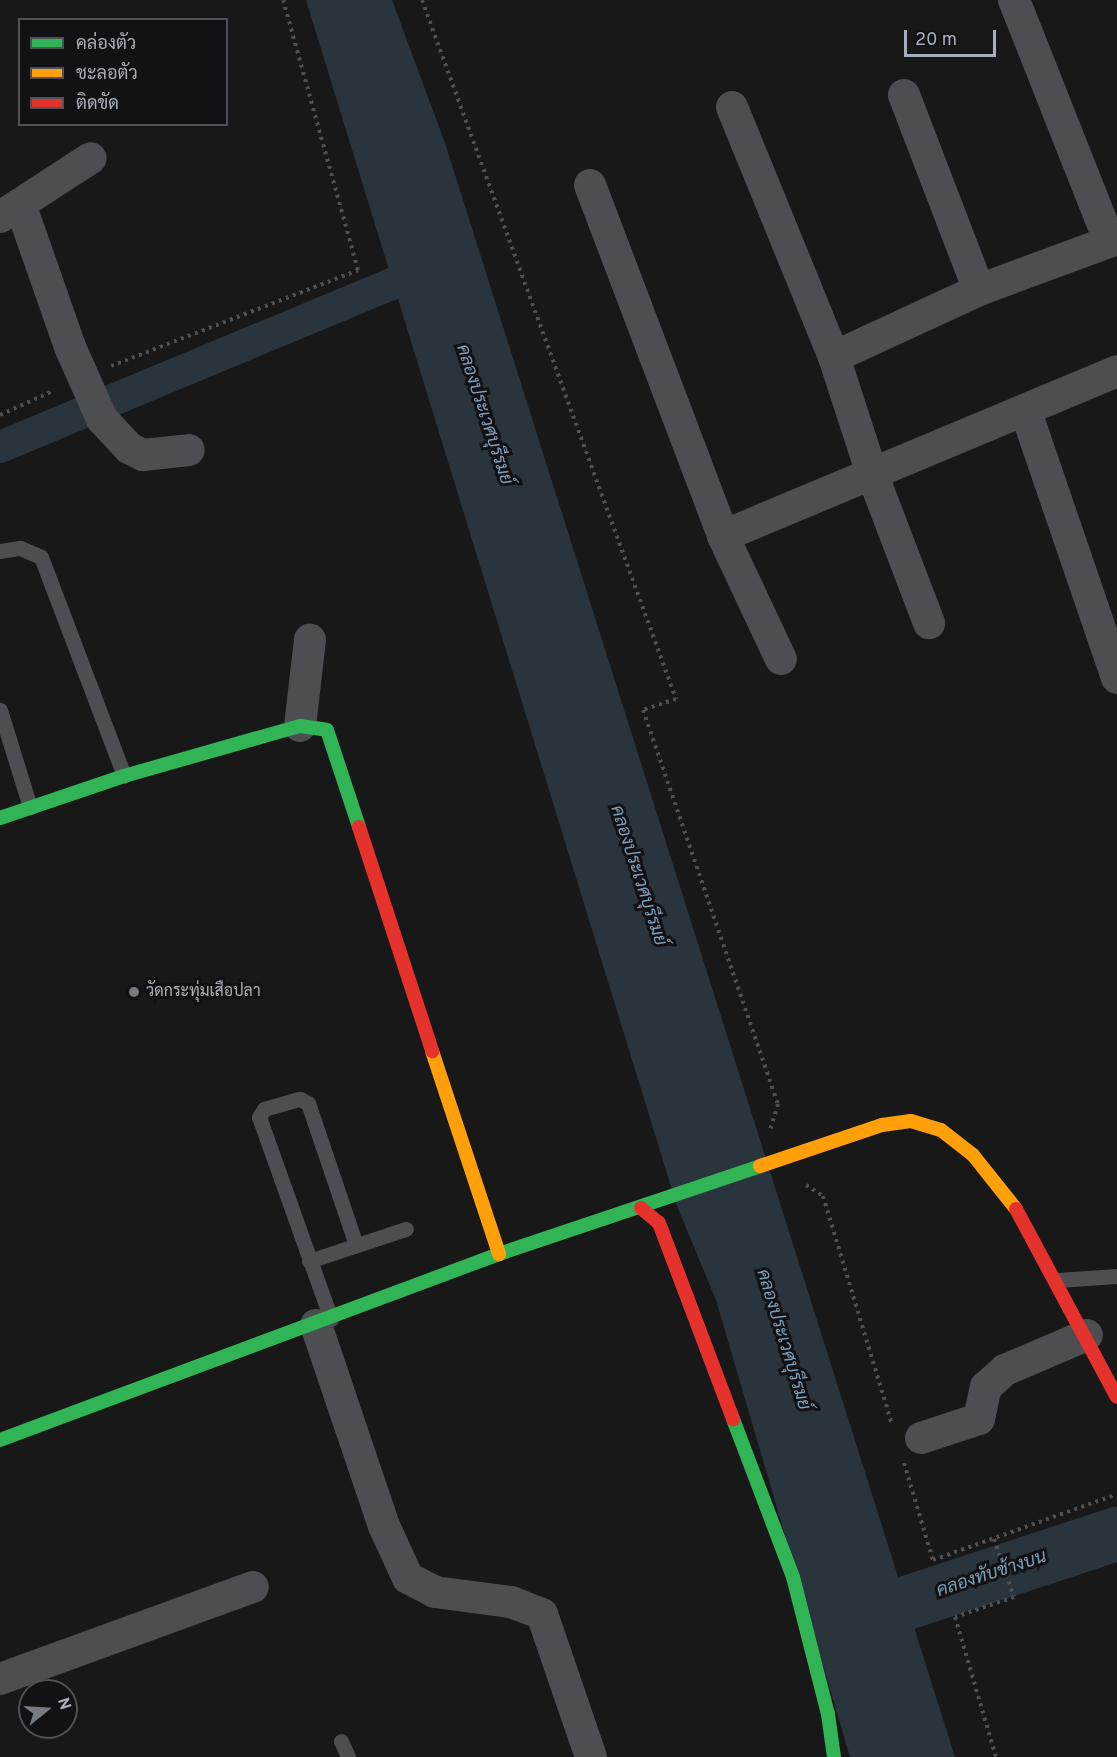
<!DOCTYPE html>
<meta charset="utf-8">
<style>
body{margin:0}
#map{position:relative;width:1117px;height:1757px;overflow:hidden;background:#181819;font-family:Overpass,Sarabun,sans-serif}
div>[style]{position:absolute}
.water>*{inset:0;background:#2a343c}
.canal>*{height:32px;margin:-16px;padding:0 16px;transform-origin:16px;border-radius:16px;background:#2a343c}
.river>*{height:54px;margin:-27px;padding:0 27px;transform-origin:27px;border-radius:27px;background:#2a343c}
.path>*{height:4px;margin-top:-2px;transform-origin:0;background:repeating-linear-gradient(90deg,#4e4f53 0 3px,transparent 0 7.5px)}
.lane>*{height:15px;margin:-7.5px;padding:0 7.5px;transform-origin:7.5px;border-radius:7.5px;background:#4c4e52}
.street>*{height:32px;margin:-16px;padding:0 16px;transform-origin:16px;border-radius:16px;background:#4c4e52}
.fast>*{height:14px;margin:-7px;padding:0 7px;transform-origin:7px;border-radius:7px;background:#30b455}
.slow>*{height:14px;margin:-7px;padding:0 7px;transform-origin:7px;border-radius:7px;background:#ff9f0a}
.jam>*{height:14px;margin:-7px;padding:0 7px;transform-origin:7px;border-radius:7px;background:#e5322d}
.dots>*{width:16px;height:16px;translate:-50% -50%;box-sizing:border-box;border:3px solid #121215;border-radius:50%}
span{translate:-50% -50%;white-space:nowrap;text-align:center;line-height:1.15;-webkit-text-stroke:6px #121215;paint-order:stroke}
.poi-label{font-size:16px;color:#a9afba}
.left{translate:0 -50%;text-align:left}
.water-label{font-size:18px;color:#7e9eb7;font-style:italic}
.legend{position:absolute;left:18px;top:18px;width:210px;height:108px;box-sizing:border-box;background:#121215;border:2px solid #4e5157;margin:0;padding:8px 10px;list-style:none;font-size:18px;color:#a9afba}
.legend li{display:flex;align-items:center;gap:12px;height:30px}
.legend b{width:30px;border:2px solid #4e5157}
.north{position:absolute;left:18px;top:1679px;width:60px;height:60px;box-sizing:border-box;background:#121215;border:2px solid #4e5157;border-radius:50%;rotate:72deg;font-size:16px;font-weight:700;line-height:24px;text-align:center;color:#a9afba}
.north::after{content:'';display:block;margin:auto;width:21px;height:27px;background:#767a82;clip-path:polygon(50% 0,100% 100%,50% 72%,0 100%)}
.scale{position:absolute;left:904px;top:30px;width:92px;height:27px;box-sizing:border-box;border:3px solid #a9afba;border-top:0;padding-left:8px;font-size:18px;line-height:21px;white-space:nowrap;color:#a9afba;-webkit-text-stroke:4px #121215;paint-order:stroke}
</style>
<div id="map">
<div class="water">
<i style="clip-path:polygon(306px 0,392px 0,445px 143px,955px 1757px,850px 1757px,716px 1300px,677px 1206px)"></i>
</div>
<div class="canal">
<i style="left:0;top:447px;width:468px;rotate:-22.6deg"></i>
</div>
<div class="river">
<i style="left:867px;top:1616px;width:263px;rotate:-18.2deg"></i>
</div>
<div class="path">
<i style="left:422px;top:0;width:744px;rotate:70.03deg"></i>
<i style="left:676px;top:699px;width:35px;rotate:162deg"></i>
<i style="left:643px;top:710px;width:416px;rotate:71.1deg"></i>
<i style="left:778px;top:1104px;width:27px;rotate:107deg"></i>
<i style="left:111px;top:366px;width:265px;rotate:-21.2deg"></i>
<i style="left:358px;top:270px;width:280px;rotate:-105.5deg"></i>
<i style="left:0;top:415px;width:60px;rotate:-24.4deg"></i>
<i style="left:806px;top:1185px;width:20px;rotate:33deg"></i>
<i style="left:823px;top:1196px;width:238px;rotate:73.2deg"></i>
<i style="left:904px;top:1463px;width:101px;rotate:73.4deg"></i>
<i style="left:933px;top:1560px;width:195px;rotate:-19.7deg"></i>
<i style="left:994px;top:1539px;width:61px;rotate:71deg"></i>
<i style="left:1014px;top:1597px;width:62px;rotate:161.3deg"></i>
<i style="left:955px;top:1617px;width:146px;rotate:73.7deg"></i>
</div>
<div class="lane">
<i style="left:0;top:551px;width:20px;rotate:-9deg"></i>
<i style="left:20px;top:548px;width:23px;rotate:23deg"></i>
<i style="left:41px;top:557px;width:234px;rotate:69.2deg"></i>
<i style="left:0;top:710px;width:102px;rotate:72.8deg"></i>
<i style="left:309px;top:1261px;width:102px;rotate:-18.3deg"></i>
<i style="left:1058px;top:1280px;width:59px;rotate:-3.9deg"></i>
<i style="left:331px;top:1319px;width:214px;rotate:-109.6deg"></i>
<i style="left:259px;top:1117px;width:9px;rotate:-58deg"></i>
<i style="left:264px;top:1109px;width:37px;rotate:-16deg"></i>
<i style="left:300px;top:1099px;width:9px;rotate:27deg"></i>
<i style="left:308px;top:1103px;width:150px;rotate:71.3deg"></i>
<i style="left:341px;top:1741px;width:17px;rotate:66deg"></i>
</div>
<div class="street">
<i style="left:1014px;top:0;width:260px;rotate:68.4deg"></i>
<i style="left:904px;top:95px;width:209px;rotate:69deg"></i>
<i style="left:732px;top:107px;width:270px;rotate:67.8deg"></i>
<i style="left:834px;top:357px;width:120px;rotate:72deg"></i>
<i style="left:871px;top:471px;width:163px;rotate:69.1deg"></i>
<i style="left:590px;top:185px;width:375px;rotate:69.2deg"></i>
<i style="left:723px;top:536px;width:136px;rotate:64.8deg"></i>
<i style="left:20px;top:204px;width:151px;rotate:70.7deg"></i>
<i style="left:70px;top:347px;width:79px;rotate:66deg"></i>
<i style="left:102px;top:419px;width:40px;rotate:47deg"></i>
<i style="left:129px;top:448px;width:16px;rotate:27deg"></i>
<i style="left:143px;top:455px;width:46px;rotate:-6.2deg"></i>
<i style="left:0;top:217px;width:108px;rotate:-33deg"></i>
<i style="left:834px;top:357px;width:160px;rotate:-24.8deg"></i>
<i style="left:979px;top:290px;width:147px;rotate:-20.3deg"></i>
<i style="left:1026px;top:412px;width:281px;rotate:71.1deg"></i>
<i style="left:723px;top:536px;width:427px;rotate:-22.7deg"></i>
<i style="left:300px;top:726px;width:87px;rotate:-83.4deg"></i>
<i style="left:316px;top:1325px;width:212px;rotate:71.3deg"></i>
<i style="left:384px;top:1526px;width:57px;rotate:65.2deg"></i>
<i style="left:408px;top:1578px;width:30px;rotate:27deg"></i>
<i style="left:435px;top:1592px;width:77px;rotate:7.5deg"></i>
<i style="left:511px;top:1602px;width:33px;rotate:21deg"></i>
<i style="left:542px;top:1614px;width:151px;rotate:71.1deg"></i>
<i style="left:921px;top:1438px;width:61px;rotate:-18.1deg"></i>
<i style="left:979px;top:1419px;width:33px;rotate:-78deg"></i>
<i style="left:986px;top:1387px;width:25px;rotate:-42deg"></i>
<i style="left:1005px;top:1370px;width:89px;rotate:-23.1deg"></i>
<i style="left:0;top:1679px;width:269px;rotate:-20deg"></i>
</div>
<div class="fast">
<i style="left:0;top:818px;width:131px;rotate:-18.7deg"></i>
<i style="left:124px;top:776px;width:183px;rotate:-15.9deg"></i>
<i style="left:300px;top:726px;width:27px;rotate:8deg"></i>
<i style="left:327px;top:730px;width:102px;rotate:71.7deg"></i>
<i style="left:733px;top:1419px;width:169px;rotate:69.2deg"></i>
<i style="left:793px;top:1577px;width:141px;rotate:75.7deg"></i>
<i style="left:828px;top:1714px;width:43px;rotate:82.1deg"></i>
<i style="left:0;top:1440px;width:533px;rotate:-20.44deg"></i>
<i style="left:499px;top:1254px;width:275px;rotate:-18.6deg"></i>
</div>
<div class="slow">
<i style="left:432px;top:1051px;width:214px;rotate:71.7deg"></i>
<i style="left:760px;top:1166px;width:129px;rotate:-18.6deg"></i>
<i style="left:882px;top:1125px;width:29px;rotate:-8deg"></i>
<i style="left:911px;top:1121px;width:31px;rotate:17deg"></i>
<i style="left:941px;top:1130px;width:41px;rotate:38deg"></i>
<i style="left:973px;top:1155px;width:69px;rotate:51.5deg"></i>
</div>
<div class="jam">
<i style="left:359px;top:827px;width:236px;rotate:71.9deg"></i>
<i style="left:641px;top:1208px;width:23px;rotate:40deg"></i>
<i style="left:659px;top:1223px;width:210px;rotate:69.3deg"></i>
<i style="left:1016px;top:1209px;width:213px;rotate:61.8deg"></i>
</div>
<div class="dots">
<i style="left:134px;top:992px;background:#767a82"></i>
</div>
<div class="poi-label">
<span class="left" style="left:146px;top:992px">วัดกระทุ่มเสือปลา</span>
</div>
<div class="water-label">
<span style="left:483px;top:415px;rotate:72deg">คลองประเวศบุรีรมย์</span>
<span style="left:637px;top:876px;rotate:72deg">คลองประเวศบุรีรมย์</span>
<span style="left:782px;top:1340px;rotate:73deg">คลองประเวศบุรีรมย์</span>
<span style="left:992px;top:1575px;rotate:-18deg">คลองทับช้างบน</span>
</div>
<ul class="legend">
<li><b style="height:8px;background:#30b455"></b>คล่องตัว</li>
<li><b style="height:8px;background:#ff9f0a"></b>ชะลอตัว</li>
<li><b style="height:8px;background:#e5322d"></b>ติดขัด</li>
</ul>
<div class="north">N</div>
<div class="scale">20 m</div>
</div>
